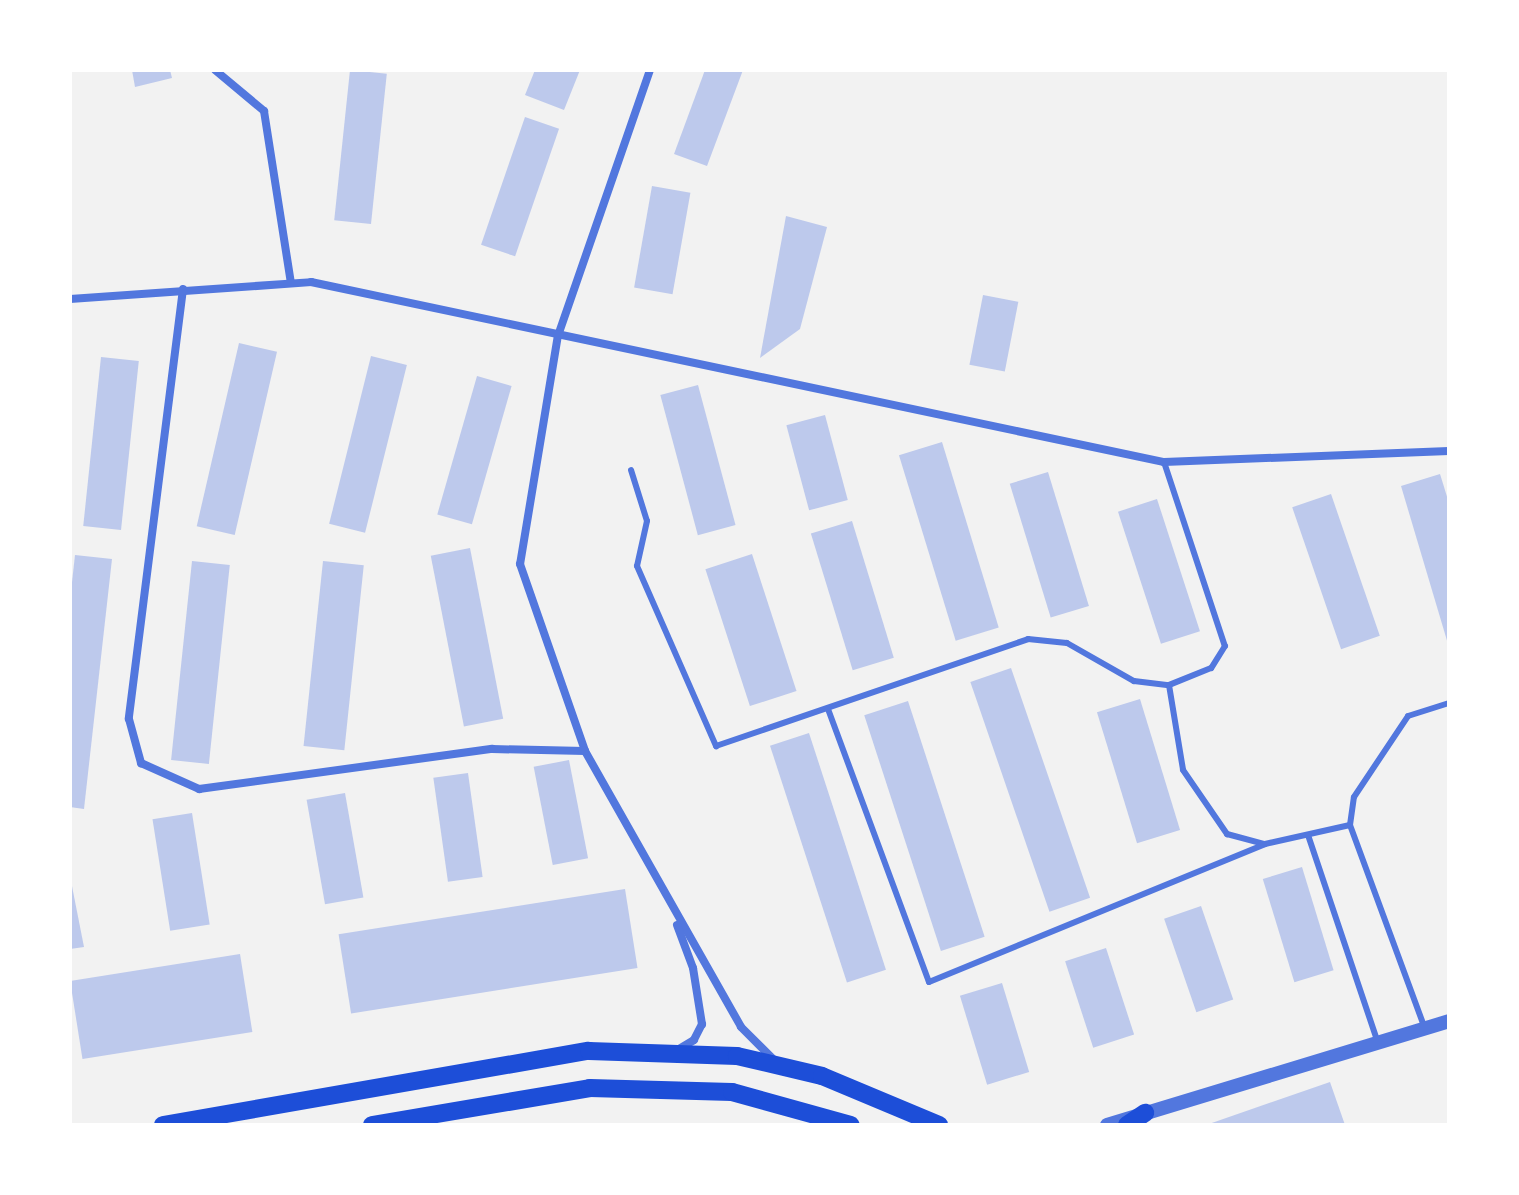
<!DOCTYPE html>
<style>
body{margin:0}
#map{position:relative;width:1519px;height:1195px;overflow:hidden;background:#f2f2f2;font-family:Roboto,sans-serif}
div>[style]{position:absolute}
.building>*{inset:0;background:#bdc9ec;transform-origin:0 0}
.service>*{height:6px;margin:-3px;padding:0 3px;transform-origin:3px;border-radius:3px;background:#5277de}
.minor>*{height:8px;margin:-4px;padding:0 4px;transform-origin:4px;border-radius:4px;background:#5277de}
.tertiary>*{height:14px;margin:-7px;padding:0 7px;transform-origin:7px;border-radius:7px;background:#5277de}
.primary>*{height:18px;margin:-9px;padding:0 9px;transform-origin:9px;border-radius:9px;background:#1d4ed8}
.trunk>*{height:18px;margin:-9px;padding:0 9px;transform-origin:9px;border-radius:9px;background:#1d4ed8}
span{translate:-50% -50%;white-space:nowrap;text-align:center;line-height:1.15;-webkit-text-stroke:6px #fff;paint-order:stroke}
.frame{position:absolute;inset:0;border:72px solid #fff;pointer-events:none}
</style>
<div id="map">
<div class="building">
<i style="clip-path:polygon(132px 70px,170px 70px,172px 78px,135px 87px)"></i>
<i style="left:350px;top:70px;width:37px;height:151px;rotate:6deg"></i>
<i style="clip-path:polygon(535px 70px,580px 70px,564px 110px,525px 95px)"></i>
<i style="clip-path:polygon(705px 70px,743px 70px,707px 166px,674px 154px)"></i>
<i style="left:525px;top:117px;width:36px;height:135px;rotate:19deg"></i>
<i style="left:652px;top:186px;width:39px;height:103px;rotate:10deg"></i>
<i style="clip-path:polygon(786px 216px,827px 227px,800px 329px,760px 358px)"></i>
<i style="left:983px;top:295px;width:36px;height:71px;rotate:11deg"></i>
<i style="left:239px;top:343px;width:39px;height:188px;rotate:13deg"></i>
<i style="left:371px;top:356px;width:37px;height:173px;rotate:14deg"></i>
<i style="left:101px;top:357px;width:38px;height:170px;rotate:6deg"></i>
<i style="left:477px;top:376px;width:36px;height:144px;rotate:16deg"></i>
<i style="left:698px;top:385px;width:145px;height:39px;rotate:75deg"></i>
<i style="left:825px;top:415px;width:88px;height:40px;rotate:75deg"></i>
<i style="left:942px;top:442px;width:194px;height:45px;rotate:73deg"></i>
<i style="left:1048px;top:472px;width:140px;height:40px;rotate:73deg"></i>
<i style="clip-path:polygon(1440px 474px,1449px 503px,1448px 644px,1401px 486px)"></i>
<i style="left:1331px;top:494px;width:150px;height:41px;rotate:71deg"></i>
<i style="left:1157px;top:499px;width:139px;height:41px;rotate:72deg"></i>
<i style="left:852px;top:521px;width:143px;height:43px;rotate:73deg"></i>
<i style="left:470px;top:548px;width:174px;height:40px;rotate:79deg"></i>
<i style="left:752px;top:554px;width:144px;height:49px;rotate:72deg"></i>
<i style="clip-path:polygon(75px 555px,112px 559px,84px 809px,70px 807px,70px 600px)"></i>
<i style="left:192px;top:561px;width:38px;height:200px;rotate:6deg"></i>
<i style="left:323px;top:561px;width:41px;height:186px;rotate:6deg"></i>
<i style="left:1011px;top:668px;width:243px;height:43px;rotate:71deg"></i>
<i style="left:1140px;top:699px;width:137px;height:45px;rotate:73deg"></i>
<i style="left:908px;top:701px;width:248px;height:46px;rotate:72deg"></i>
<i style="left:809px;top:733px;width:249px;height:41px;rotate:72deg"></i>
<i style="left:569px;top:760px;width:100px;height:36px;rotate:79deg"></i>
<i style="left:468px;top:773px;width:105px;height:35px;rotate:82deg"></i>
<i style="left:345px;top:793px;width:106px;height:39px;rotate:80deg"></i>
<i style="left:192px;top:813px;width:113px;height:40px;rotate:81deg"></i>
<i style="left:1302px;top:867px;width:108px;height:41px;rotate:73deg"></i>
<i style="clip-path:polygon(70px 876px,84px 947px,70px 949px)"></i>
<i style="left:625px;top:889px;width:80px;height:290px;rotate:81deg"></i>
<i style="left:1201px;top:906px;width:99px;height:39px;rotate:71deg"></i>
<i style="left:1106px;top:948px;width:91px;height:43px;rotate:72deg"></i>
<i style="left:240px;top:954px;width:79px;height:172px;rotate:81deg"></i>
<i style="left:1002px;top:983px;width:93px;height:44px;rotate:73deg"></i>
<i style="clip-path:polygon(1330px 1082px,1345px 1125px,1206px 1125px)"></i>
</div>
<div class="service">
<i style="left:1164px;top:462px;width:194px;rotate:71.7deg"></i>
<i style="left:1225px;top:646px;width:26px;rotate:122deg"></i>
<i style="left:1211px;top:668px;width:45px;rotate:158deg"></i>
<i style="left:631px;top:470px;width:53px;rotate:72.6deg"></i>
<i style="left:647px;top:521px;width:46px;rotate:102.5deg"></i>
<i style="left:637px;top:566px;width:197px;rotate:66.3deg"></i>
<i style="left:716px;top:746px;width:330px;rotate:-18.9deg"></i>
<i style="left:1028px;top:639px;width:39px;rotate:6deg"></i>
<i style="left:1067px;top:643px;width:77px;rotate:29.6deg"></i>
<i style="left:1134px;top:681px;width:35px;rotate:7deg"></i>
<i style="left:1169px;top:685px;width:86px;rotate:80.6deg"></i>
<i style="left:1183px;top:770px;width:78px;rotate:55.5deg"></i>
<i style="left:1227px;top:834px;width:39px;rotate:15deg"></i>
<i style="left:828px;top:709px;width:291px;rotate:69.7deg"></i>
<i style="left:929px;top:982px;width:363px;rotate:-22.3deg"></i>
<i style="left:1265px;top:844px;width:87px;rotate:-12.6deg"></i>
<i style="left:1350px;top:825px;width:217px;rotate:69.8deg"></i>
<i style="left:1350px;top:825px;width:28px;rotate:-82deg"></i>
<i style="left:1354px;top:797px;width:97px;rotate:-56.3deg"></i>
<i style="left:1408px;top:716px;width:43px;rotate:-17.6deg"></i>
<i style="left:1308px;top:835px;width:216px;rotate:71.4deg"></i>
</div>
<div class="minor">
<i style="left:215px;top:70px;width:64px;rotate:39.9deg"></i>
<i style="left:264px;top:111px;width:174px;rotate:81.1deg"></i>
<i style="left:650px;top:70px;width:281px;rotate:109.1deg"></i>
<i style="left:558px;top:335px;width:232px;rotate:99.4deg"></i>
<i style="left:520px;top:564px;width:198px;rotate:70.8deg"></i>
<i style="left:585px;top:751px;width:317px;rotate:60.5deg"></i>
<i style="left:741px;top:1027px;width:48px;rotate:45deg"></i>
<i style="left:183px;top:289px;width:433px;rotate:97.2deg"></i>
<i style="left:129px;top:719px;width:46px;rotate:74.7deg"></i>
<i style="left:141px;top:763px;width:64px;rotate:24.1deg"></i>
<i style="left:199px;top:789px;width:296px;rotate:-7.8deg"></i>
<i style="left:492px;top:749px;width:93px;rotate:1.2deg"></i>
<i style="left:70px;top:299px;width:242px;rotate:-4deg"></i>
<i style="left:311px;top:282px;width:872px;rotate:11.92deg"></i>
<i style="left:1164px;top:462px;width:285px;rotate:-2.2deg"></i>
<i style="left:677px;top:925px;width:46px;rotate:69.6deg"></i>
<i style="left:693px;top:968px;width:57px;rotate:80.9deg"></i>
<i style="left:702px;top:1024px;width:18px;rotate:117deg"></i>
<i style="left:694px;top:1040px;width:17px;rotate:149deg"></i>
</div>
<div class="tertiary">
<i style="left:1107px;top:1125px;width:357px;rotate:-16.9deg"></i>
</div>
<div class="primary">
<i style="left:163px;top:1125px;width:432px;rotate:-9.9deg"></i>
<i style="left:589px;top:1051px;width:148px;rotate:1.9deg"></i>
<i style="left:737px;top:1056px;width:87px;rotate:13.2deg"></i>
<i style="left:822px;top:1076px;width:127px;rotate:22.7deg"></i>
<i style="left:372px;top:1125px;width:221px;rotate:-9.6deg"></i>
<i style="left:590px;top:1088px;width:142px;rotate:1.6deg"></i>
<i style="left:732px;top:1092px;width:123px;rotate:15.5deg"></i>
</div>
<div class="trunk">
<i style="left:1127px;top:1125px;width:22px;rotate:-34deg"></i>
</div>
<div class="frame"></div>
</div>
